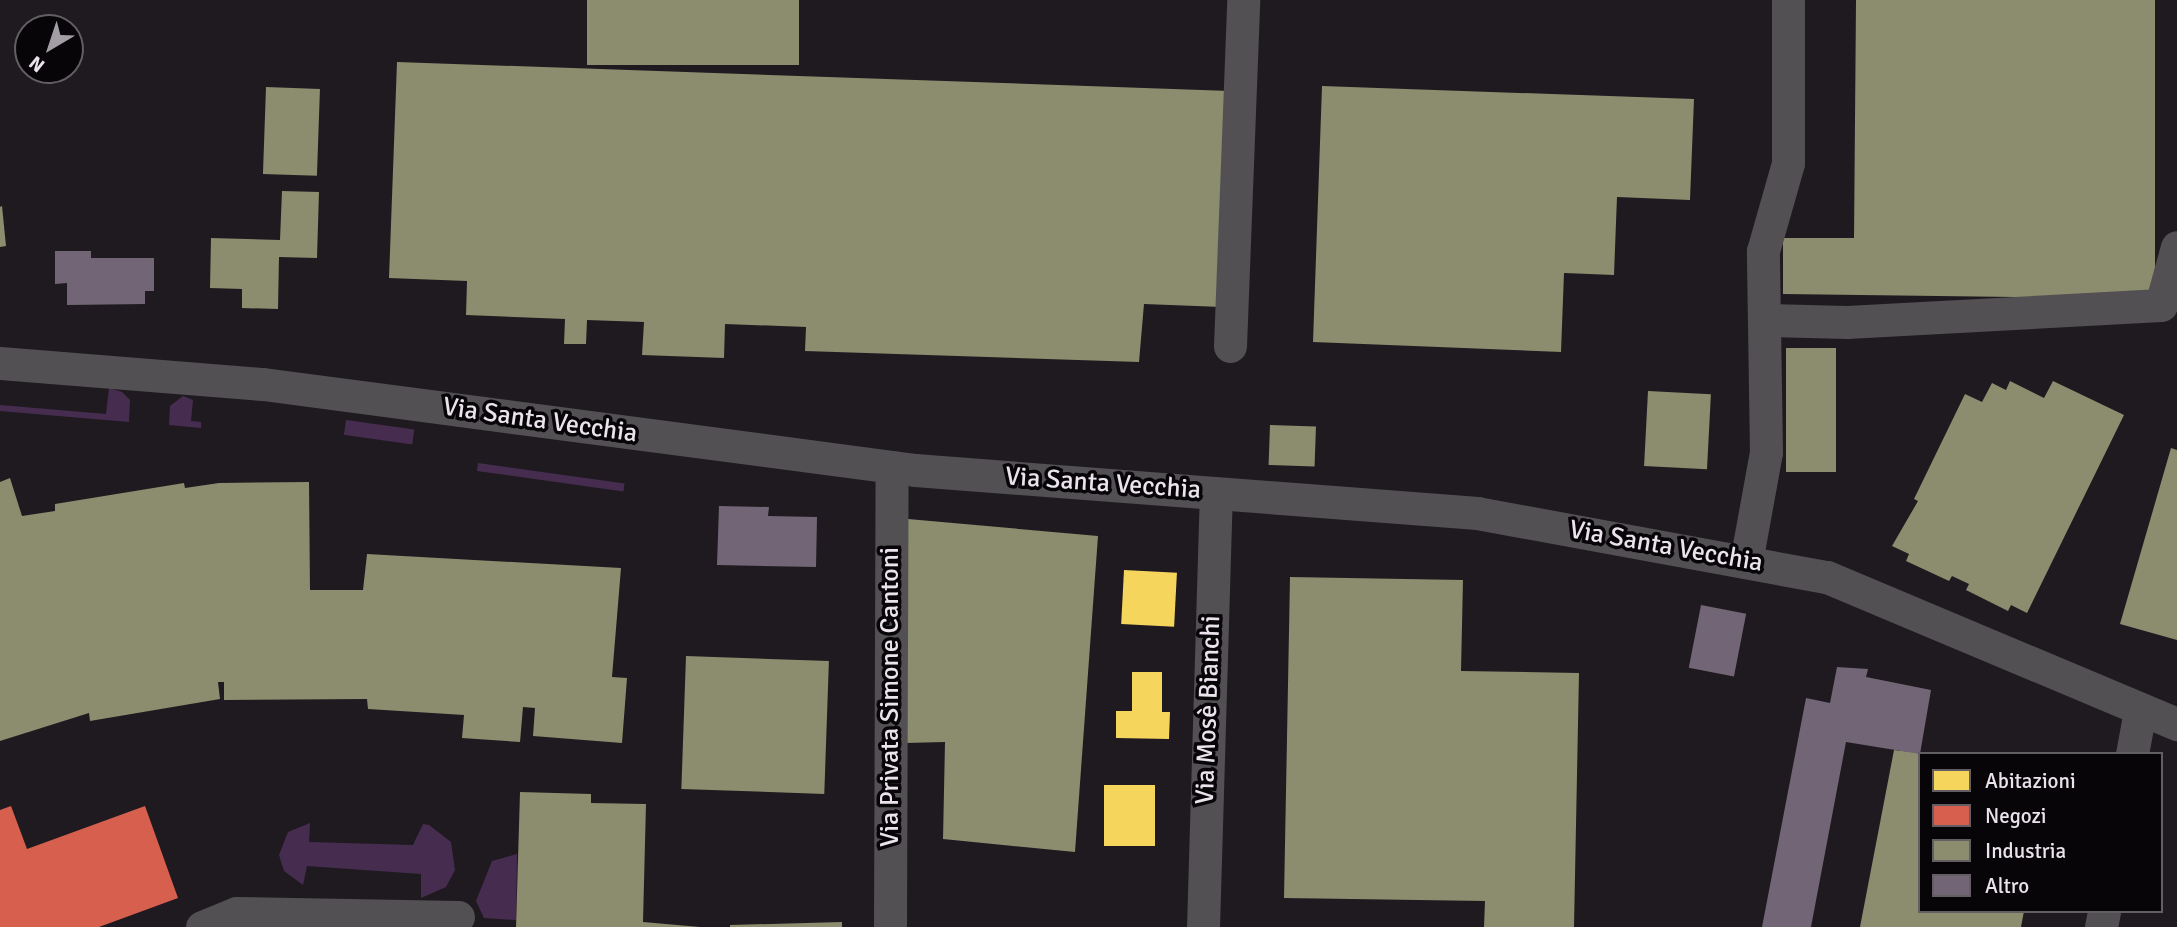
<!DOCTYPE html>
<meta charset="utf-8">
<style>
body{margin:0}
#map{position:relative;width:2177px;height:927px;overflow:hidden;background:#1f1a20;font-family:Signika,sans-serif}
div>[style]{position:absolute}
.green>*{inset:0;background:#462d50;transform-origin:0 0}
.homes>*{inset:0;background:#f6d55c;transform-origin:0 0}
.shops>*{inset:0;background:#d6604d}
.industry>*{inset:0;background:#8c8c6e;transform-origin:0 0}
.building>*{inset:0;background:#726676;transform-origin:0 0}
.minor>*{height:33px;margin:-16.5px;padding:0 16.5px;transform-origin:16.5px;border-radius:16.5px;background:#525053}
span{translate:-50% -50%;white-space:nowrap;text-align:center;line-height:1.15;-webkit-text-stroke:7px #080509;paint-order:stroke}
.street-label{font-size:26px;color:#eae3ec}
.legend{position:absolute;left:1918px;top:752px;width:245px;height:161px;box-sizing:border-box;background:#080509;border:2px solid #625e64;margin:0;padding:9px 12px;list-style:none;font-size:21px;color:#eae3ec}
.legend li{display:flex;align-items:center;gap:14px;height:35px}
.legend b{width:35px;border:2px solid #625e64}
.north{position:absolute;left:14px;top:14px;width:70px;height:70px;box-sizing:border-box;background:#080509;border:2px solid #625e64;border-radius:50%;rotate:219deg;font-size:19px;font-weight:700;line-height:28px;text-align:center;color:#eae3ec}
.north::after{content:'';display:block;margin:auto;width:24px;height:32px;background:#a39da5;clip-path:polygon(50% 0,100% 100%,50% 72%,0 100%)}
</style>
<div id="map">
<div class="green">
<i style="clip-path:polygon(109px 388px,122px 392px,130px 400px,129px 422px,0 411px,0 405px,106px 414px)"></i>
<i style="clip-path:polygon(183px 396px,193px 400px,191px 421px,201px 422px,201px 428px,169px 425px,170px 406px)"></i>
<i style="left:346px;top:420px;width:69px;height:15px;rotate:8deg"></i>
<i style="left:478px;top:463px;width:148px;height:8px;rotate:8deg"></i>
<i style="clip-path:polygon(310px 823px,309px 842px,413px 845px,423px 824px,429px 825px,451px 842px,455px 870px,446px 887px,421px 898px,421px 874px,307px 866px,303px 885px,284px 871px,279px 855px,288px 832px)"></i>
<i style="clip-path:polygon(517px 854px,516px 920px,484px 918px,476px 901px,492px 861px)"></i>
</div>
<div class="homes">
<i style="left:1124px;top:570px;width:53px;height:54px;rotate:3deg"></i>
<i style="clip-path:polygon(1132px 672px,1162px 672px,1162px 712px,1170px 712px,1169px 739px,1116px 738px,1116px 711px,1132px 711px)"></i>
<i style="left:1104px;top:785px;width:51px;height:61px"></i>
</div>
<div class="shops">
<i style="clip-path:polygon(11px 806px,27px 849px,145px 806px,178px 898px,99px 927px,0 927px,0 810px)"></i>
</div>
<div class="industry">
<i style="left:587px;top:0;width:212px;height:65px"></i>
<i style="clip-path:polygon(1856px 0,2155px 0,2155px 299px,1783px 294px,1783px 238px,1854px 238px)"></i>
<i style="clip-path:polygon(397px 62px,1230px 91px,1222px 307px,1144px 304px,1139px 362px,805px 351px,806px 327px,725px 324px,724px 358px,642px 355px,644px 322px,587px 320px,586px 344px,564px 344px,565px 319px,466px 315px,467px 281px,389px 278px)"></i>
<i style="clip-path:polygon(1322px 86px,1694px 99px,1690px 200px,1617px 197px,1614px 275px,1564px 273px,1561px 352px,1313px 342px)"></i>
<i style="left:266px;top:87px;width:54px;height:87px;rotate:2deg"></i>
<i style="clip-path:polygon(282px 191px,319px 192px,317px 258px,279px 257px,278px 309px,242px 308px,242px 289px,210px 288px,211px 238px,280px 240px)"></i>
<i style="clip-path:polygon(2px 206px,6px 246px,0 247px,0 207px)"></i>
<i style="left:1786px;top:348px;width:50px;height:124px"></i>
<i style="clip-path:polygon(2010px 381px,2044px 398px,2053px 381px,2124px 415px,2027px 613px,2011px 605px,2008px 611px,1966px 590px,1969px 584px,1952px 576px,1949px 581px,1906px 561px,1909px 554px,1892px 546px,1918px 501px,1914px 499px,1965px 394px,1982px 402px,1992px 383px,2006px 390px)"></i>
<i style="left:1648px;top:391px;width:63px;height:75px;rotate:3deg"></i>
<i style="left:1270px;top:425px;width:46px;height:40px;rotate:2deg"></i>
<i style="clip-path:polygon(2171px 448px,2177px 450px,2177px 640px,2120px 624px)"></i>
<i style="clip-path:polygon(10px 478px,22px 516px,55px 511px,55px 504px,184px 483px,185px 488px,219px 483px,309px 482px,310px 590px,363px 590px,367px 554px,621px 568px,612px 677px,627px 678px,622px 743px,533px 736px,535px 708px,523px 707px,520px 742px,462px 738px,464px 715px,368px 709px,367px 699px,224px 700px,224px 682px,218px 682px,220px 699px,90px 721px,89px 713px,0 741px,0 482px)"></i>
<i style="clip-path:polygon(908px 519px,1098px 536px,1075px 852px,943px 839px,945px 742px,905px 743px)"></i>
<i style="clip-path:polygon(1290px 577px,1463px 580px,1461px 671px,1579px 673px,1574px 927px,1484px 927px,1485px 901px,1284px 898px)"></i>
<i style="left:686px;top:656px;width:143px;height:133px;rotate:2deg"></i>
<i style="clip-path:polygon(1894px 750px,1920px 753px,1920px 911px,2024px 911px,2021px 927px,1860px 927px)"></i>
<i style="clip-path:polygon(520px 792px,591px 794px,591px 803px,646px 804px,643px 922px,700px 927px,516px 927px)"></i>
<i style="clip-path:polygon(842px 922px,842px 927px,730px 927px,730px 925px)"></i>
</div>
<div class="building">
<i style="clip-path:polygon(55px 251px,91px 251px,91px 258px,154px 258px,154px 291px,145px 291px,145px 304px,67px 305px,67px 283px,55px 284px)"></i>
<i style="clip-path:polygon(719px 506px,769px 507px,768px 516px,817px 517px,816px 567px,717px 565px)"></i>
<i style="left:1701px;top:605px;width:46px;height:64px;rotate:11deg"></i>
<i style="clip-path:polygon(1837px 667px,1868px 669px,1866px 677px,1931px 690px,1920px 754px,1846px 742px,1811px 927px,1762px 927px,1806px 698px,1830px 703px)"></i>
</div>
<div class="minor">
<i style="left:1764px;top:320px;width:83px;rotate:1.4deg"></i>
<i style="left:1847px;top:322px;width:314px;rotate:-3.1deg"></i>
<i style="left:2161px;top:305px;width:60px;rotate:-74.6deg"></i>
<i style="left:1230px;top:346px;width:346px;rotate:-87.8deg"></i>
<i style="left:0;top:363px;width:264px;rotate:4.6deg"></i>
<i style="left:263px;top:384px;width:658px;rotate:7.51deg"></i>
<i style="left:915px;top:470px;width:564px;rotate:4.38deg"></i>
<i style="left:1477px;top:513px;width:356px;rotate:10.4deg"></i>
<i style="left:1827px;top:577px;width:380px;rotate:22.8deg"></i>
<i style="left:1746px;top:562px;width:112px;rotate:-79.7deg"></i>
<i style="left:1766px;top:452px;width:201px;rotate:-90.9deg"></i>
<i style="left:1763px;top:251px;width:91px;rotate:-74.1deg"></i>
<i style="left:1788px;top:163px;width:163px;rotate:-90deg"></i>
<i style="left:2132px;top:754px;width:44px;rotate:-79.5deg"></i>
<i style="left:202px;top:927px;width:37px;rotate:-22deg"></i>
<i style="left:236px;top:913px;width:222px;rotate:1deg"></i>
<i style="left:890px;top:927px;width:460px;rotate:-89.8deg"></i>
<i style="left:1203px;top:927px;width:434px;rotate:-88.3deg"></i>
<i style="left:2101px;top:927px;width:16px;rotate:-79deg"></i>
</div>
<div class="street-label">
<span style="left:540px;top:421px;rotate:8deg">Via Santa Vecchia</span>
<span style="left:1103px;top:484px;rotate:4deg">Via Santa Vecchia</span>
<span style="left:1666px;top:547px;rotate:10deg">Via Santa Vecchia</span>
<span style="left:891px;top:697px;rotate:-90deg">Via Privata Simone Cantoni</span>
<span style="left:1209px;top:710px;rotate:-88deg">Via Mosè Bianchi</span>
</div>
<ul class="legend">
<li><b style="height:19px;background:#f6d55c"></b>Abitazioni</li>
<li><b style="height:19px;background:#d6604d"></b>Negozi</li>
<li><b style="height:19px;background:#8c8c6e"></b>Industria</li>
<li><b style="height:19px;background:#726676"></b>Altro</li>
</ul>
<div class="north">N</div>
</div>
